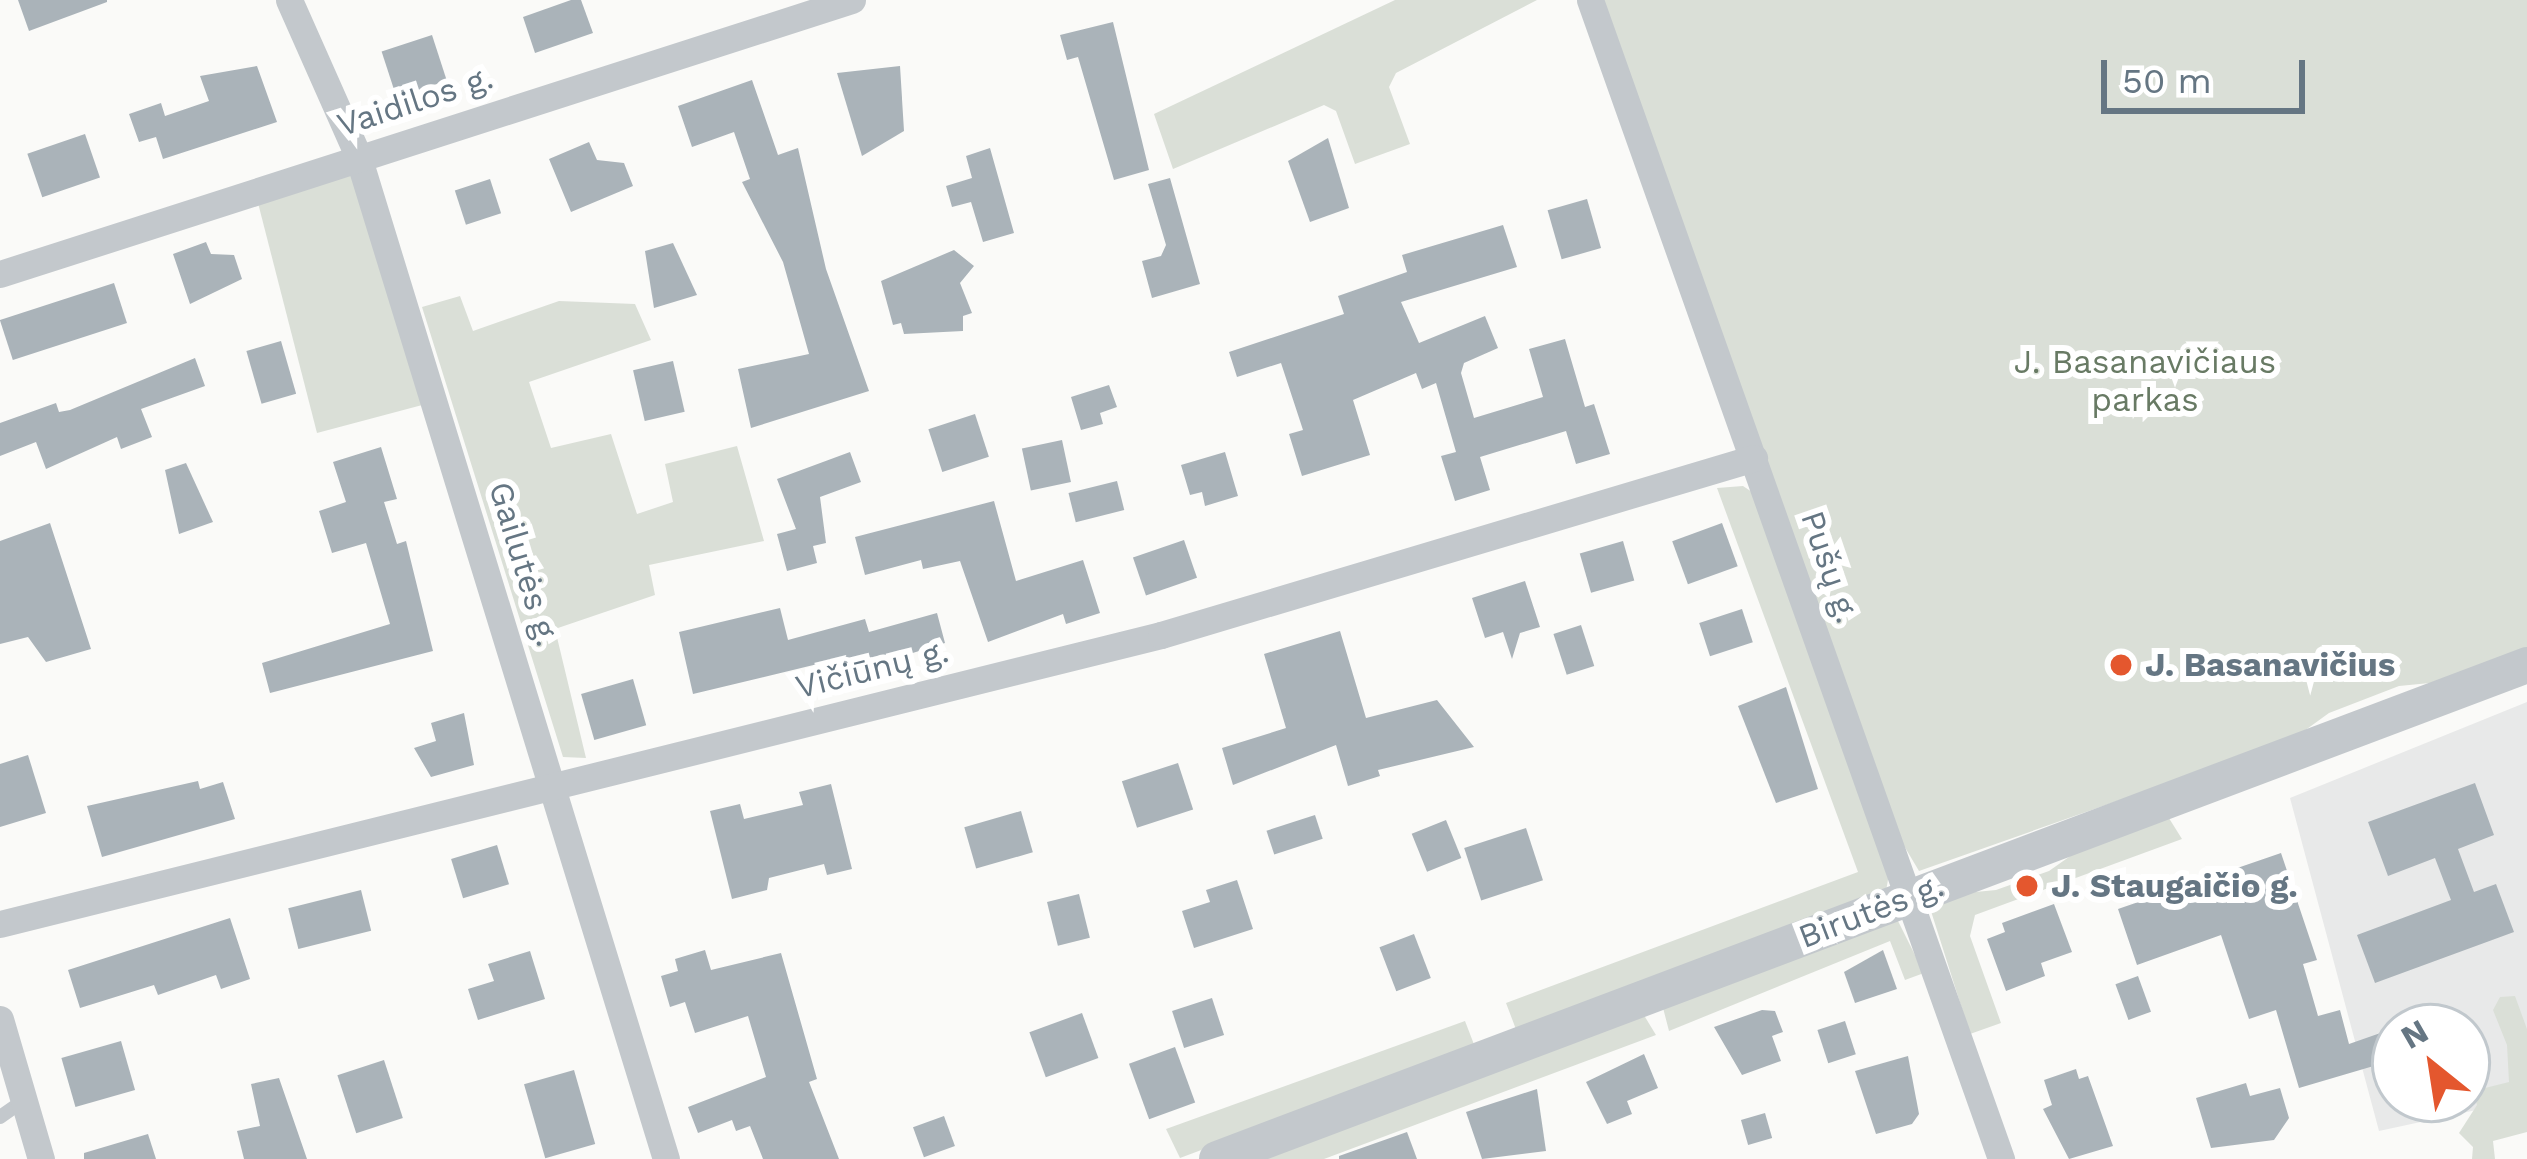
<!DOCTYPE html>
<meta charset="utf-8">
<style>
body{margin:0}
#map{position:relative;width:2527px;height:1159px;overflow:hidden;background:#fafaf8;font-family:"Work Sans",sans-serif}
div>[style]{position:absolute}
.built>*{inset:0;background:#e8e9e9}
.green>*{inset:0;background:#dadfd7}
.building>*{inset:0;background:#aab3b9;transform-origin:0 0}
.service>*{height:14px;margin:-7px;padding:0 7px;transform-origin:7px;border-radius:7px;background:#c3c8cc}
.minor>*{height:27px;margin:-13.5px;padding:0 13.5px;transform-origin:13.5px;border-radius:13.5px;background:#c3c8cc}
.tertiary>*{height:36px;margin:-18px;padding:0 18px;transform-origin:18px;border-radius:18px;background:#c3c8cc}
.dots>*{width:33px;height:33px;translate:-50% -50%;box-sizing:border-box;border:6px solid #fff;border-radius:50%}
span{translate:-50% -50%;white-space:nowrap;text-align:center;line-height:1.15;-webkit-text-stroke:12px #fff;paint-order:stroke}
.street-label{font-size:33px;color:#657683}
.park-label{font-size:33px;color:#687a64}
.poi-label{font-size:33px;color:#657683;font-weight:700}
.left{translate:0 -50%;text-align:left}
.north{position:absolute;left:2371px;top:1003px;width:120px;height:120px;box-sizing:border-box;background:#fff;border:3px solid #c1c8cd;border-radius:50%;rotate:330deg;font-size:33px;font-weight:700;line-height:48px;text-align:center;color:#657683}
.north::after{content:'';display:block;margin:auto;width:42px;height:54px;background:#e4572e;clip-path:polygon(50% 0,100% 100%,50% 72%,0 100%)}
.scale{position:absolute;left:2101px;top:60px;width:204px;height:54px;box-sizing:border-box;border:6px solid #657683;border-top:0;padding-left:15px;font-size:36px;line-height:42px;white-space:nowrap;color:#657683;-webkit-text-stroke:9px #fff;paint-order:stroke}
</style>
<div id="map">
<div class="built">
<i style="clip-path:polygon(evenodd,2527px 702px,2527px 1099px,2379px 1131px,2290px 798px,2527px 702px,2395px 1027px,2467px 1027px,2467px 1099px,2395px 1099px,2395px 1027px)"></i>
</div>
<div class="green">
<i style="clip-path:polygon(1395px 0,1537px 0,1396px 73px,1389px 87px,1410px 144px,1355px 164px,1336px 111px,1324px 105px,1173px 169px,1154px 114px)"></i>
<i style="clip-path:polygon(1600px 0,2527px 0,2527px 650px,2440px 682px,2399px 686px,2329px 713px,2293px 739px,1919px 871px,1900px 839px)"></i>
<i style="clip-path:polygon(352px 172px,426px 404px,317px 433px,258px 203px)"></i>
<i style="clip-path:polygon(460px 296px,473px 331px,559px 301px,635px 304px,651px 340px,529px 382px,551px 448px,611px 434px,637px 514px,673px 502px,665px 464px,737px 446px,764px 541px,649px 565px,655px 595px,555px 629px,586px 758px,563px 757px,422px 307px)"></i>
<i style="clip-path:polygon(1743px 486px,1752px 492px,1889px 874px,1886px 891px,1517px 1032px,1506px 1003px,1858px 872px,1717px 488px)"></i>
<i style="clip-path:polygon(2167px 815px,2182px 839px,1975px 915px,1970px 936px,2001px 1023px,1970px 1034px,1930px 908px,1955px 894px,1996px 890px,2049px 871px,2086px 845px)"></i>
<i style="clip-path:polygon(1897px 919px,1924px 973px,1905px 980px,1890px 941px,1669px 1031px,1662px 1004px)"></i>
<i style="clip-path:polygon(2515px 996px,2527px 1029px,2527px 1132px,2493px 1141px,2495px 1159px,2472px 1159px,2473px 1147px,2459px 1133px,2477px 1105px,2473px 1091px,2509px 1082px,2507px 1045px,2493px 1010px,2500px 997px)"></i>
<i style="clip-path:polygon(1642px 1012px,1656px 1035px,1324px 1159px,1249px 1159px)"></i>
<i style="clip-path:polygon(1465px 1021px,1475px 1047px,1180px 1158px,1166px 1129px)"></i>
</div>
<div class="building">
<i style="clip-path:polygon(18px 0,107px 0,107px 2px,29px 31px)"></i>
<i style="clip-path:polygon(571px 0,581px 0,593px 33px,535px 53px,523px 17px)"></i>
<i style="clip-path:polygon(1113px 22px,1149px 170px,1114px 180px,1078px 57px,1067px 60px,1060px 35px)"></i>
<i style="left:432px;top:35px;width:48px;height:53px;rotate:72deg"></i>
<i style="clip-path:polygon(257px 66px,277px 122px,163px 159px,156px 137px,139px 142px,129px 114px,161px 103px,165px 116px,209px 101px,200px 76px)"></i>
<i style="clip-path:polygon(900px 66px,904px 131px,862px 156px,837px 73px)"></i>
<i style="clip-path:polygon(752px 80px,778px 155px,798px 148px,826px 269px,869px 391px,751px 428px,738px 369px,809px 354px,783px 262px,742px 182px,750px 179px,734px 132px,692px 147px,678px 106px)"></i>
<i style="left:85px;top:134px;width:46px;height:61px;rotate:71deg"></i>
<i style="clip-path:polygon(1328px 138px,1349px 208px,1310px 222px,1288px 161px)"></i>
<i style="clip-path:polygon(589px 142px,597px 160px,624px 163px,633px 186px,571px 212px,549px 159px)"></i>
<i style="clip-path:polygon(990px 148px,1014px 233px,983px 242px,971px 202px,952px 207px,946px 186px,972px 178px,966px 156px)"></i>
<i style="clip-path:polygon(1170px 178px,1200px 284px,1152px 298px,1142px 261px,1161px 256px,1166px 245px,1148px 184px)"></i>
<i style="left:490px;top:179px;width:36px;height:37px;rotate:72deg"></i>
<i style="left:1587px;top:199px;width:51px;height:41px;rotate:74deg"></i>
<i style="clip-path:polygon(1503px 225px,1517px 267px,1401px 302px,1419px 343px,1485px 316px,1498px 348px,1464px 363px,1461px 373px,1474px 418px,1543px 397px,1529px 349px,1565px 339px,1585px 407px,1594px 404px,1610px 454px,1576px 464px,1566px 431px,1480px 457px,1490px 490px,1455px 501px,1441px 456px,1456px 452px,1436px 383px,1422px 389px,1416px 373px,1353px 400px,1370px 455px,1302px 476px,1289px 434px,1303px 430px,1281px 363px,1237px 377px,1229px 352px,1344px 314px,1338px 296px,1407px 272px,1402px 255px)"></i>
<i style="clip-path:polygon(206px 242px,211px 254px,234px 255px,242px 279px,190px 304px,173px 254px)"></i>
<i style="clip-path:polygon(673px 243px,697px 295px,654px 308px,645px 251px)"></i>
<i style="clip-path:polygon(954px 250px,974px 266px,960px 283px,972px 313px,963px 316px,963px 331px,904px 334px,901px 323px,893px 325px,881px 281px)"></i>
<i style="left:114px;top:283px;width:42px;height:120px;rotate:72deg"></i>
<i style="left:281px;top:341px;width:55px;height:36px;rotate:74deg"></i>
<i style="clip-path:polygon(195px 358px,205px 386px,141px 409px,152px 437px,121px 449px,117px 437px,46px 469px,36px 442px,0 456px,0 423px,56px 403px,59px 412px,70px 410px)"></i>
<i style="left:673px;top:361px;width:52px;height:41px;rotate:77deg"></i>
<i style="clip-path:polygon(1109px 385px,1117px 407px,1100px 413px,1103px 424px,1081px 430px,1071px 397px)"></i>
<i style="left:975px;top:414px;width:45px;height:49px;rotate:72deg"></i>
<i style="left:1062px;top:440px;width:43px;height:41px;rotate:78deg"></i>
<i style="clip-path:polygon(381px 447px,397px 499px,384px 502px,397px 544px,406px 541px,433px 651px,270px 693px,262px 663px,390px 624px,366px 543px,332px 553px,319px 511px,346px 502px,333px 462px)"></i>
<i style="clip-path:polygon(850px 452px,861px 482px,820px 497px,826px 543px,813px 546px,817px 563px,787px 571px,777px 534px,796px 529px,777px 479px)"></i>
<i style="clip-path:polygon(1225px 452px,1238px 496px,1205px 506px,1202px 492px,1190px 495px,1181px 465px)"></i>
<i style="clip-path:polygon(186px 463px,213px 522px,179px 534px,165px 470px)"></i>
<i style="left:1117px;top:481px;width:30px;height:50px;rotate:76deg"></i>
<i style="clip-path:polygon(994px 501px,1016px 581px,1083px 560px,1100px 613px,1066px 624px,1063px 614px,988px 642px,960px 561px,923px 569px,921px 560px,865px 575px,855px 537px)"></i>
<i style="clip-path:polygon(50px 523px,91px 649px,46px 662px,28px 637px,0 644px,0 541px)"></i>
<i style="left:1722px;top:523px;width:46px;height:53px;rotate:70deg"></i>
<i style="left:1184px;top:540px;width:40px;height:54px;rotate:71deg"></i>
<i style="left:1623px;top:541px;width:41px;height:45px;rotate:74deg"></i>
<i style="clip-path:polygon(1525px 581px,1540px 627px,1520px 633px,1512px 659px,1503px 632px,1485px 638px,1472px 598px)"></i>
<i style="clip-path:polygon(780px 608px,788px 640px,865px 619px,869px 632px,937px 613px,945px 643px,835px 677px,830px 661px,693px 694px,679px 632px)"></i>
<i style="left:1742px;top:609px;width:35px;height:45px;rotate:72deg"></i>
<i style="left:1581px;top:625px;width:43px;height:29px;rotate:72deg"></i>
<i style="clip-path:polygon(1340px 631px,1366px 718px,1437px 700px,1474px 747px,1378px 770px,1380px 776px,1348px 786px,1336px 745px,1233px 785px,1222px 748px,1286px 728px,1264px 654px)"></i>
<i style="left:633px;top:679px;width:48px;height:54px;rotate:74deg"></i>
<i style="clip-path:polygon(1786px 687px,1818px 789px,1776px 803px,1738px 706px)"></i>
<i style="clip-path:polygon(464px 713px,474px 765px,431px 777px,414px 748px,436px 741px,431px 723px)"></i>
<i style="clip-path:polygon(28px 755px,46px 813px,0 827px,0 764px)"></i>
<i style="left:1178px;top:763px;width:49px;height:59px;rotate:72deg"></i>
<i style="clip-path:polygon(198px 781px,200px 789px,223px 782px,235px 819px,102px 857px,87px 806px)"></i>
<i style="clip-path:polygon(2475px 783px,2494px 835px,2458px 849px,2474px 892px,2496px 884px,2514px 932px,2375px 983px,2357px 935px,2451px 900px,2435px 858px,2388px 876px,2368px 822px)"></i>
<i style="clip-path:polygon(831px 784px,852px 869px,827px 875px,824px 864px,769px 878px,767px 890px,732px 899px,710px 811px,740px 804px,744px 819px,803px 805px,799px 792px)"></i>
<i style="left:1021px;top:811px;width:43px;height:59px;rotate:74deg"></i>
<i style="left:1315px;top:815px;width:25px;height:51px;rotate:72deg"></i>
<i style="left:1446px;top:820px;width:41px;height:37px;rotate:68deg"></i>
<i style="left:1526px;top:828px;width:55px;height:65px;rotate:72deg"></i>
<i style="left:497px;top:845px;width:41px;height:48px;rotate:73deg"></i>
<i style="clip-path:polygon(2281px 853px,2317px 960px,2303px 964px,2318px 1016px,2340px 1010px,2349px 1044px,2389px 1030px,2395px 1108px,2377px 1065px,2299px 1088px,2276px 1010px,2249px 1019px,2221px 935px,2137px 965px,2118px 909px)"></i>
<i style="clip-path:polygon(1237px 880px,1253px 929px,1194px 948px,1182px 911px,1210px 902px,1206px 890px)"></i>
<i style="left:361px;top:890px;width:42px;height:75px;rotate:76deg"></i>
<i style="left:1079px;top:894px;width:45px;height:33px;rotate:76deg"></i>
<i style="clip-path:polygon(2054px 904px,2072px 952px,2041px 963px,2045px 976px,2006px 991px,1987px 939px,2005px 932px,2002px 923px)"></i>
<i style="clip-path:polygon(230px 918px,250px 979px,221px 989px,216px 975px,158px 995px,154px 985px,80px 1008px,68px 970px)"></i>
<i style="left:1414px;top:934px;width:47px;height:37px;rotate:69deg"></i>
<i style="clip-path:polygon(705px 950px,711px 970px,781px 953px,817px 1079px,809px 1082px,839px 1159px,763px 1159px,750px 1126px,736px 1131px,732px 1120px,698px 1133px,688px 1107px,766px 1077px,748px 1016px,695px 1033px,685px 1002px,670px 1007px,661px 976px,678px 971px,675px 959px)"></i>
<i style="clip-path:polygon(1883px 950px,1897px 989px,1855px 1003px,1844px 972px)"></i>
<i style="clip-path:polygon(530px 951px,545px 999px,478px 1020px,468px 989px,494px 981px,488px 964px)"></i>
<i style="left:2138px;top:976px;width:38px;height:24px;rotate:70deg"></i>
<i style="left:1212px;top:998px;width:39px;height:42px;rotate:72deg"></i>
<i style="clip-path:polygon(1762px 1010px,1775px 1011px,1783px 1032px,1772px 1036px,1781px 1061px,1742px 1075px,1714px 1027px)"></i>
<i style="left:1082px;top:1013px;width:48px;height:56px;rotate:70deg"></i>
<i style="left:1845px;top:1021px;width:35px;height:29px;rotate:72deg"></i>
<i style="left:121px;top:1041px;width:51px;height:62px;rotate:74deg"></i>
<i style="left:1175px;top:1047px;width:59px;height:49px;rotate:70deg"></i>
<i style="clip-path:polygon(1644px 1054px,1658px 1088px,1627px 1101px,1632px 1114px,1607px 1124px,1586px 1082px)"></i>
<i style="clip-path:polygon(1908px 1056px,1919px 1114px,1912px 1124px,1876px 1134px,1855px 1071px)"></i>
<i style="left:384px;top:1060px;width:61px;height:49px;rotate:72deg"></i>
<i style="clip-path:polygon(2076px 1069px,2079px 1079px,2088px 1076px,2113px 1146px,2069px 1159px,2043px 1109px,2052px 1105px,2044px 1080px)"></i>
<i style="left:574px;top:1070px;width:77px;height:52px;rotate:74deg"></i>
<i style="clip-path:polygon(279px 1078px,307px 1159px,244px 1159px,237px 1131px,260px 1126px,251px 1084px)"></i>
<i style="clip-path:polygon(2246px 1083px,2250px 1096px,2280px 1088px,2289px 1118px,2274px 1140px,2211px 1148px,2196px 1098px)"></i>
<i style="clip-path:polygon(1537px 1089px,1546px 1151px,1482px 1159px,1466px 1112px)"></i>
<i style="left:1765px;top:1113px;width:26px;height:25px;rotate:74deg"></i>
<i style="left:944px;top:1116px;width:32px;height:33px;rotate:70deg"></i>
<i style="clip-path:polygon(1407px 1132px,1417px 1159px,1339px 1159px,1339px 1156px)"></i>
<i style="clip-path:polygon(148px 1134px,156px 1159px,84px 1159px,84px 1153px)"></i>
</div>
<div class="service">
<i style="left:0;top:1117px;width:29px;rotate:-35deg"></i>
</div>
<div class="minor">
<i style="left:289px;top:0;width:171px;rotate:66.1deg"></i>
<i style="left:358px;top:156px;width:1049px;rotate:72.93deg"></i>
<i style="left:1590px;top:0;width:1230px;rotate:70.47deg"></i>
<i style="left:0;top:274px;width:895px;rotate:-17.83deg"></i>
<i style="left:0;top:924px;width:1196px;rotate:-13.98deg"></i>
<i style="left:1161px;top:635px;width:619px;rotate:-16.62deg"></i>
<i style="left:0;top:1019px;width:146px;rotate:73.7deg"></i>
</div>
<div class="tertiary">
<i style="left:1217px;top:1159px;width:1400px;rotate:-20.66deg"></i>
</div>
<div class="dots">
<i style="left:2121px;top:665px;background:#e4572e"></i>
<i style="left:2027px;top:886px;background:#e4572e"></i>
</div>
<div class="street-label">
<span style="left:415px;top:101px;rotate:-18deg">Vaidilos g.</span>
<span style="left:524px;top:564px;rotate:73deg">Gailutės g.</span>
<span style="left:1830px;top:567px;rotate:71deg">Pušų g.</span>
<span style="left:872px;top:669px;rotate:-14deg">Vičiūnų g.</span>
<span style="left:1871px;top:911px;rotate:-21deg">Birutės g.</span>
</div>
<div class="park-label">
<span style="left:2145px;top:381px">J. Basanavičiaus<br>parkas</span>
</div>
<div class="poi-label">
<span class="left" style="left:2145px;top:665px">J. Basanavičius</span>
<span class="left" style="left:2051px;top:886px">J. Staugaičio g.</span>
</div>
<div class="north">N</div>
<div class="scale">50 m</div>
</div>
